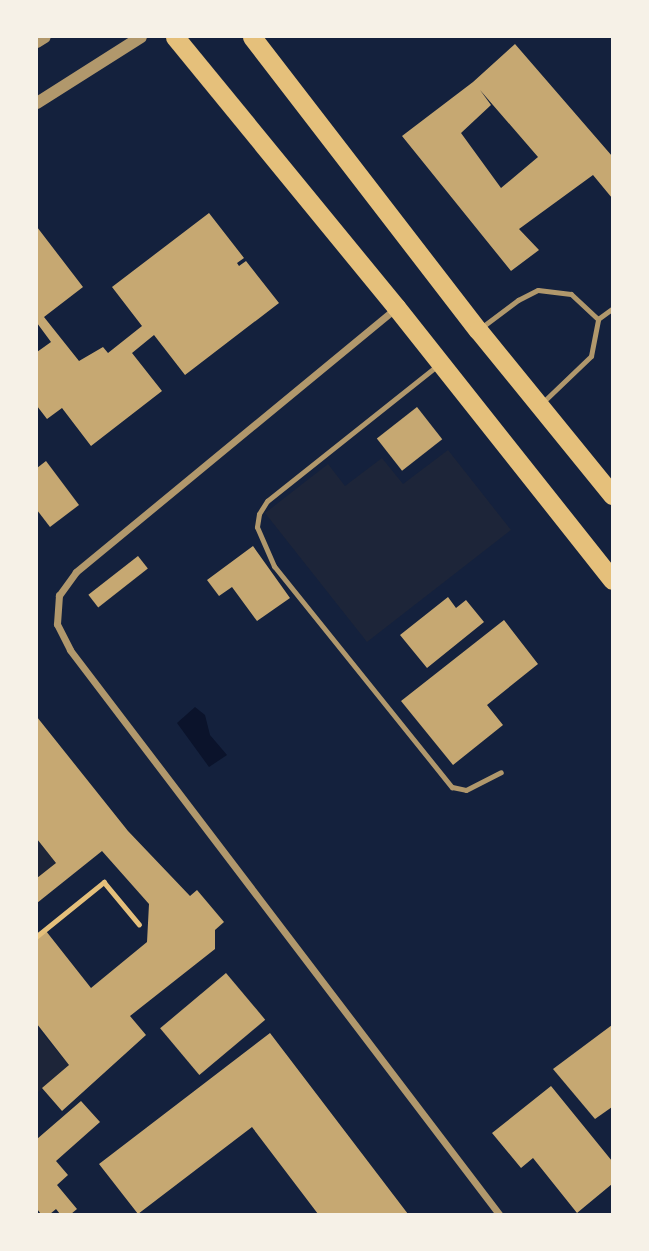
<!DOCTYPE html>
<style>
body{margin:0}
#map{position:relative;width:649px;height:1251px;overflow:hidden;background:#14213d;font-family:"IBM Plex Serif",serif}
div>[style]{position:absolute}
.green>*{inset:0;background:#1d2539}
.water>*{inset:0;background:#0b132b}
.building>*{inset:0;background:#c6a872;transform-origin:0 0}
.path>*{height:4.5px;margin:-2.25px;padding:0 2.25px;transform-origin:2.25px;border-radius:2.25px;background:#e5c07b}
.service>*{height:5px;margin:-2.5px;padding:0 2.5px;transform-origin:2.5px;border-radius:2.5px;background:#b1986c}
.minor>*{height:7px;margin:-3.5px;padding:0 3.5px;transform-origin:3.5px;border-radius:3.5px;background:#b1986c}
.tertiary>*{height:12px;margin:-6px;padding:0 6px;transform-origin:6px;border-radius:6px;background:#b1986c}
.trunk>*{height:19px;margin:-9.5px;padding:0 9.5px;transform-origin:9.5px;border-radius:9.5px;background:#e5c07b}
span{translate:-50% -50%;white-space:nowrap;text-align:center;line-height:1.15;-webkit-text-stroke:7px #f6f1e7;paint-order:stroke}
.frame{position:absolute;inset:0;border:38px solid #f6f1e7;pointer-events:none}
</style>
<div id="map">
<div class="green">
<i style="clip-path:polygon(448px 450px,511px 530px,367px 642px,265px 513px,328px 464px,345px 486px,382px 458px,403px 484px)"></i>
<i style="clip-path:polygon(37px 839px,56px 863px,37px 878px)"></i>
<i style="clip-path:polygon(37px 1027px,69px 1065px,37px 1093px)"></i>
</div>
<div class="water">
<i style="clip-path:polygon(195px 707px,205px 715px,210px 735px,227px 755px,209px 767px,177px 723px)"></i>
</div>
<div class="building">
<i style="clip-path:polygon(evenodd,515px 44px,612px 156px,612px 198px,593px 175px,519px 229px,539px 250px,511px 271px,402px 136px,473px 82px,515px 44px,480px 90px,538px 157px,501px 188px,461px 133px,491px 105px,480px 90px)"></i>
<i style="clip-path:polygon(209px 213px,244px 258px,237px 263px,239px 266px,246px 261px,279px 303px,185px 375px,154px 335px,132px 353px,162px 391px,91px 446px,62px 408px,47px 419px,37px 406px,37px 352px,51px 342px,37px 323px,37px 227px,83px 287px,44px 317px,79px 361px,103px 347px,108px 353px,142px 326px,112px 287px)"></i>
<i style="left:417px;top:407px;width:41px;height:51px;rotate:52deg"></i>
<i style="clip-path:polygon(46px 461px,79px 505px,50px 527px,37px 510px,37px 468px)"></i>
<i style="clip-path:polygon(253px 546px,290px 598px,257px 621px,232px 587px,219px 596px,207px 580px)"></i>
<i style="left:138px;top:556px;width:16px;height:63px;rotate:52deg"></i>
<i style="clip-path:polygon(448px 597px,456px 608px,466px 600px,484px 622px,427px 668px,400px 635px)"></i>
<i style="clip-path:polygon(504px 620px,538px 664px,487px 705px,503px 725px,453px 765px,401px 701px)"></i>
<i style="clip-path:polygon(37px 717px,128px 831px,190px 896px,197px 890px,224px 922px,215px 930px,215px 949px,130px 1016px,146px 1035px,62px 1111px,42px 1088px,69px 1065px,37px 1024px,37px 939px,46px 931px,91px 988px,147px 942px,149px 904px,102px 851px,37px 903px,37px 878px,56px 863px,37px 839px)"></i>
<i style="left:226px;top:973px;width:61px;height:86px;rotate:50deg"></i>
<i style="clip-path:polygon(612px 1025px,612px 1107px,595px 1119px,553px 1069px)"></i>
<i style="clip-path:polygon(270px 1033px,408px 1214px,318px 1214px,252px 1127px,138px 1214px,99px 1164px)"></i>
<i style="clip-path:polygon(551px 1086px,612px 1161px,612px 1184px,577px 1213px,533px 1158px,521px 1168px,492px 1133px)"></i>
<i style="clip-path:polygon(81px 1101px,100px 1122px,56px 1161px,68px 1175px,57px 1185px,77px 1209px,71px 1214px,60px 1214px,56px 1209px,50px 1214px,41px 1214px,37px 1209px,37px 1139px)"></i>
</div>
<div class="path">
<i style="left:37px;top:936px;width:86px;rotate:-38.9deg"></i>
<i style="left:104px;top:882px;width:55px;rotate:50.2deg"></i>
</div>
<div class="service">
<i style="left:482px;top:327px;width:45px;rotate:-36.9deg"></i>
<i style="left:518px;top:300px;width:22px;rotate:-27deg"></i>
<i style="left:538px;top:290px;width:33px;rotate:7deg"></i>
<i style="left:571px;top:294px;width:37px;rotate:43deg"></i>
<i style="left:598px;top:319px;width:17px;rotate:-36deg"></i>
<i style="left:438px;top:365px;width:218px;rotate:141.5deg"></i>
<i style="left:267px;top:501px;width:15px;rotate:122deg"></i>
<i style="left:259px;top:514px;width:13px;rotate:99deg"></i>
<i style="left:257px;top:527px;width:43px;rotate:66.4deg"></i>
<i style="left:274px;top:566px;width:284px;rotate:51.2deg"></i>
<i style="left:452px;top:787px;width:14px;rotate:12deg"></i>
<i style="left:466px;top:790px;width:39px;rotate:-27deg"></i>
<i style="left:542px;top:403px;width:68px;rotate:-43.8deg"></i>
<i style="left:591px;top:356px;width:38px;rotate:-79deg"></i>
</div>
<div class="minor">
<i style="left:396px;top:308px;width:415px;rotate:140.5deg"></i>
<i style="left:76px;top:572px;width:29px;rotate:126deg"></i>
<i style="left:59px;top:595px;width:29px;rotate:94deg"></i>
<i style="left:57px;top:624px;width:29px;rotate:63deg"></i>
<i style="left:70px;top:650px;width:709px;rotate:52.74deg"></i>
</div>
<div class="tertiary">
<i style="left:37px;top:42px;width:9px;rotate:-32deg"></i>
<i style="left:37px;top:103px;width:123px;rotate:-32.4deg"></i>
</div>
<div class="trunk">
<i style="left:175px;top:37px;width:349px;rotate:50.7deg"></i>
<i style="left:396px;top:307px;width:348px;rotate:51.6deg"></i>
<i style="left:252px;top:37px;width:370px;rotate:52.4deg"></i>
<i style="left:478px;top:330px;width:213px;rotate:50.9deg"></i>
</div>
<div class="frame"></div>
</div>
